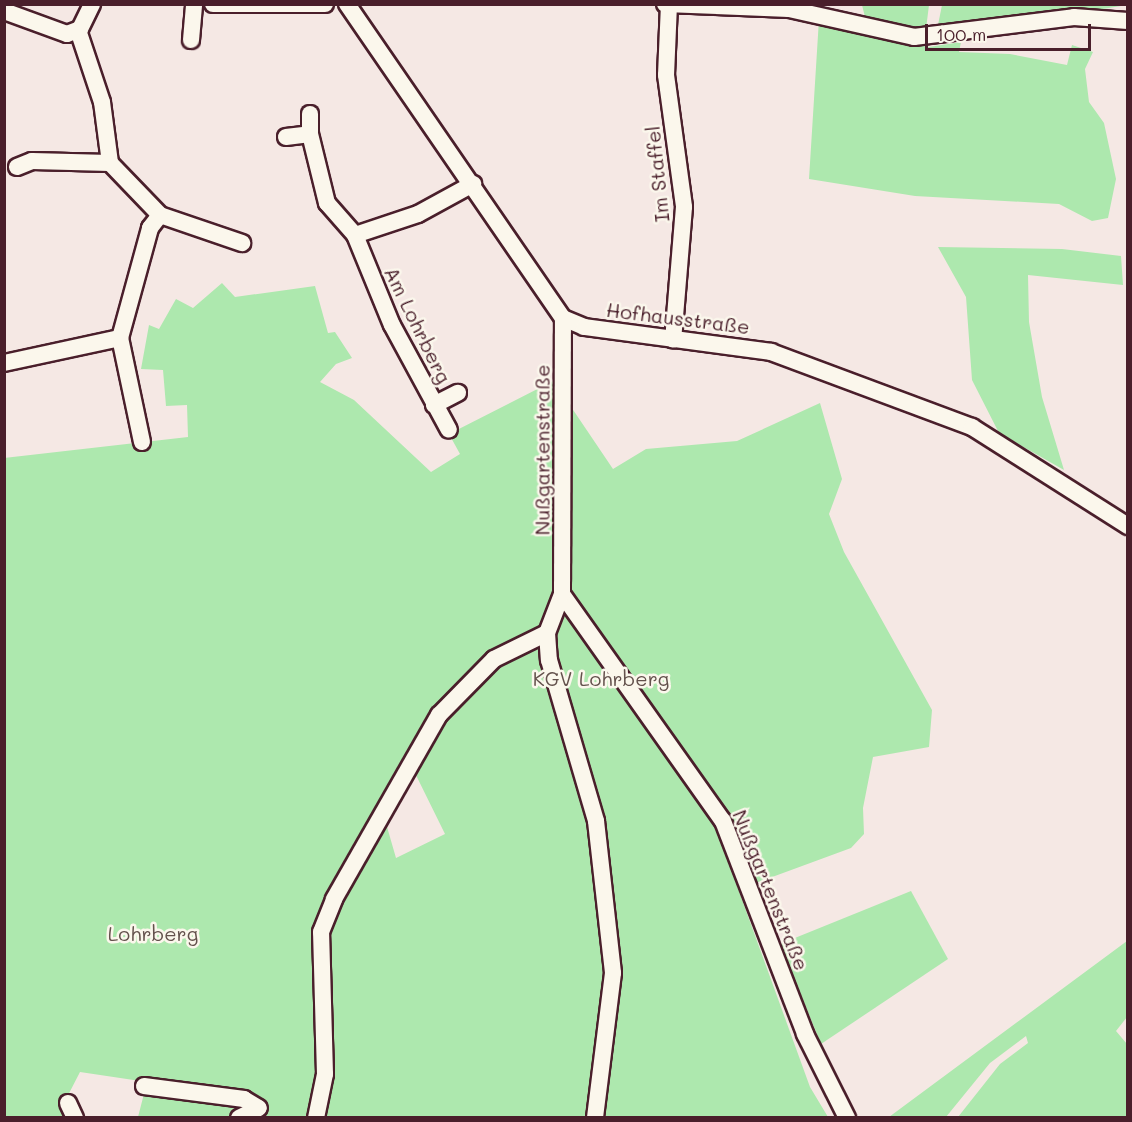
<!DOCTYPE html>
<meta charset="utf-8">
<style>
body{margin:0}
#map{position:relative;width:1132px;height:1122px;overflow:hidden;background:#f5e8e4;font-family:Mali,sans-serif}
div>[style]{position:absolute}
.green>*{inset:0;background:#ade8ae}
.roads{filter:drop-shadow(2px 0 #4a1f2b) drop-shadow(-2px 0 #4a1f2b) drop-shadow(0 2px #4a1f2b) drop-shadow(0 -2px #4a1f2b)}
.minor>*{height:16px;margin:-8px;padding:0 8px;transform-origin:8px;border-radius:8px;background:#fbf7ec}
span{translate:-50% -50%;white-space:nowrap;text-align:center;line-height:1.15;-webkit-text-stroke:5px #fbf7ec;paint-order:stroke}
.street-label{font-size:20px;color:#4a1f2b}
.park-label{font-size:20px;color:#63514c}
.frame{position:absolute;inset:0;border:6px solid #4a1f2b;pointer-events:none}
.scale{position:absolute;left:925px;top:24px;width:166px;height:27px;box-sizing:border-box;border:3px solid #4a1f2b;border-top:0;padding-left:8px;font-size:18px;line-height:21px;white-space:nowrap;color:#4a1f2b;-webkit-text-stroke:4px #fbf7ec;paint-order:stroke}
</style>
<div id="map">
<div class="green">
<i style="clip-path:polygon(862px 5px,929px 5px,926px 29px,866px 21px)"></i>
<i style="clip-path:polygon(942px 5px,1127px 5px,987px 28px,937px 30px)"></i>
<i style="clip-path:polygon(819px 19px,869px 37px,929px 47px,961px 42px,959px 52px,1010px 54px,1067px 65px,1072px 45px,1093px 52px,1085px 69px,1089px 102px,1104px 123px,1116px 179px,1108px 218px,1092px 221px,1059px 204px,915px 196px,809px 179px)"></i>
<i style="clip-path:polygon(938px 247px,1062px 249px,1121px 256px,1123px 285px,1028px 275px,1029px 322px,1042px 397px,1064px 470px,999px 433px,972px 380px,966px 297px)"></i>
<i style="clip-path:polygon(evenodd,222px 283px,235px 297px,315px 286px,328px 333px,335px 332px,352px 358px,336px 364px,320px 382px,354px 400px,431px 472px,460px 454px,449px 434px,559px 378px,559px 389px,613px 469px,646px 449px,737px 441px,820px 403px,842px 479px,829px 514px,844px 552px,932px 710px,929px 747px,873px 757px,863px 808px,864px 834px,851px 848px,756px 883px,748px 847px,724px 850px,810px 1087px,828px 1117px,138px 1117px,147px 1082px,80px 1072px,63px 1105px,70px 1117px,5px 1117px,4px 458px,188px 437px,187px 405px,166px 406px,163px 370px,141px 369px,149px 325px,159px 329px,176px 299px,193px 308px,222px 283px,410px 763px,445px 834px,396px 858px,383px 813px,410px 763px)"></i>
<i style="clip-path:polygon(911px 891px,948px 959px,821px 1044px,780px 944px)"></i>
<i style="clip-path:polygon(1127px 941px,1127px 1017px,1116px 1031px,1127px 1044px,1127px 1117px,958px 1117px,1000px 1064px,1028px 1043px,1026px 1036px,990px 1063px,946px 1117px,889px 1117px)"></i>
</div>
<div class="roads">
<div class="minor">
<i style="left:213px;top:4px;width:112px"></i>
<i style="left:347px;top:4px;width:381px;rotate:55.5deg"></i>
<i style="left:563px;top:318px;width:23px;rotate:23deg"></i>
<i style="left:584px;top:327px;width:189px;rotate:7.6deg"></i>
<i style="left:771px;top:352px;width:215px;rotate:20.5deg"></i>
<i style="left:972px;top:427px;width:185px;rotate:32.4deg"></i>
<i style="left:665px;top:4px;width:124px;rotate:2.3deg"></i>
<i style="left:789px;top:9px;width:128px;rotate:12.6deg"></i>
<i style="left:914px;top:37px;width:161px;rotate:-7.1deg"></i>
<i style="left:1074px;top:17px;width:54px;rotate:4.2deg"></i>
<i style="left:669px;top:4px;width:71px;rotate:92.4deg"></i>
<i style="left:666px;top:75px;width:133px;rotate:82.2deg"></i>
<i style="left:684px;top:207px;width:133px;rotate:94.7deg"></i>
<i style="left:4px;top:11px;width:67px;rotate:20.1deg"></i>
<i style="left:67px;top:34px;width:14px;rotate:-21deg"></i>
<i style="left:80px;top:29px;width:28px;rotate:-64deg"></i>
<i style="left:78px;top:30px;width:76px;rotate:71.6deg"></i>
<i style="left:102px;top:102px;width:62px;rotate:82.5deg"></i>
<i style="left:110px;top:163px;width:72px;rotate:46.1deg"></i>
<i style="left:160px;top:215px;width:87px;rotate:18.9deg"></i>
<i style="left:191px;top:40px;width:36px;rotate:-85deg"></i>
<i style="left:310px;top:134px;width:71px;rotate:76.2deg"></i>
<i style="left:327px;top:203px;width:43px;rotate:48.8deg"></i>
<i style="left:355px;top:235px;width:97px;rotate:67.7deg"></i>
<i style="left:392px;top:325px;width:119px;rotate:61.5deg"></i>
<i style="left:286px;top:137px;width:24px;rotate:-7deg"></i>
<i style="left:310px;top:134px;width:20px;rotate:-90deg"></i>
<i style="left:17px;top:167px;width:16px;rotate:-22deg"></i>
<i style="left:32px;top:161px;width:78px;rotate:1.5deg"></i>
<i style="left:355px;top:235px;width:66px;rotate:-18.4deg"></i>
<i style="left:418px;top:214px;width:63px;rotate:-28.6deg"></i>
<i style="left:4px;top:363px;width:119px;rotate:-12.2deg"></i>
<i style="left:434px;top:405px;width:27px;rotate:-27deg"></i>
<i style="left:142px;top:442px;width:106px;rotate:-101.9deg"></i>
<i style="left:120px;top:338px;width:114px;rotate:-74.7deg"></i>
<i style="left:150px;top:228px;width:16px;rotate:-52deg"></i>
<i style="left:562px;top:594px;width:278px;rotate:54.7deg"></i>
<i style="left:723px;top:821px;width:228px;rotate:68.9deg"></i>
<i style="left:805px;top:1034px;width:94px;rotate:63.4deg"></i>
<i style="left:562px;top:594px;width:42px;rotate:111deg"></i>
<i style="left:547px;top:633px;width:27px;rotate:86deg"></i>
<i style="left:549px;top:660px;width:168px;rotate:73.7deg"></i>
<i style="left:596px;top:821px;width:153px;rotate:83.6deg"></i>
<i style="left:613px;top:973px;width:146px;rotate:97.1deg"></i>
<i style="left:562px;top:594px;width:276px;rotate:-89.8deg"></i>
<i style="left:144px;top:1086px;width:101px;rotate:7.4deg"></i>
<i style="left:244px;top:1099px;width:17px;rotate:31deg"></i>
<i style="left:68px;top:1103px;width:17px;rotate:65deg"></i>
<i style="left:239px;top:1118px;width:22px;rotate:-27deg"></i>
<i style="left:316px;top:1118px;width:45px;rotate:-78.4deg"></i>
<i style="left:325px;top:1074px;width:142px;rotate:-91.6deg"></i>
<i style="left:321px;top:932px;width:35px;rotate:-68deg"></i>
<i style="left:334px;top:899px;width:212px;rotate:-60.3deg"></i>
<i style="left:439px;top:715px;width:78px;rotate:-45.5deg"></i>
<i style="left:494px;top:659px;width:59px;rotate:-26.1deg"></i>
</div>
</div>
<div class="street-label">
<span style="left:657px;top:174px;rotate:-96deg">Im Staffel</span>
<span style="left:678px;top:318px;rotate:7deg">Hofhausstraße</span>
<span style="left:418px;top:325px;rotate:64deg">Am Lohrberg</span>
<span style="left:542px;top:450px;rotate:-90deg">Nußgartenstraße</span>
<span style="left:771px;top:890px;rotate:68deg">Nußgartenstraße</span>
</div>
<div class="park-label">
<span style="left:601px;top:678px">KGV Lohrberg</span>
<span style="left:153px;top:933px">Lohrberg</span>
</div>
<div class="frame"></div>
<div class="scale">100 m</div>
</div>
